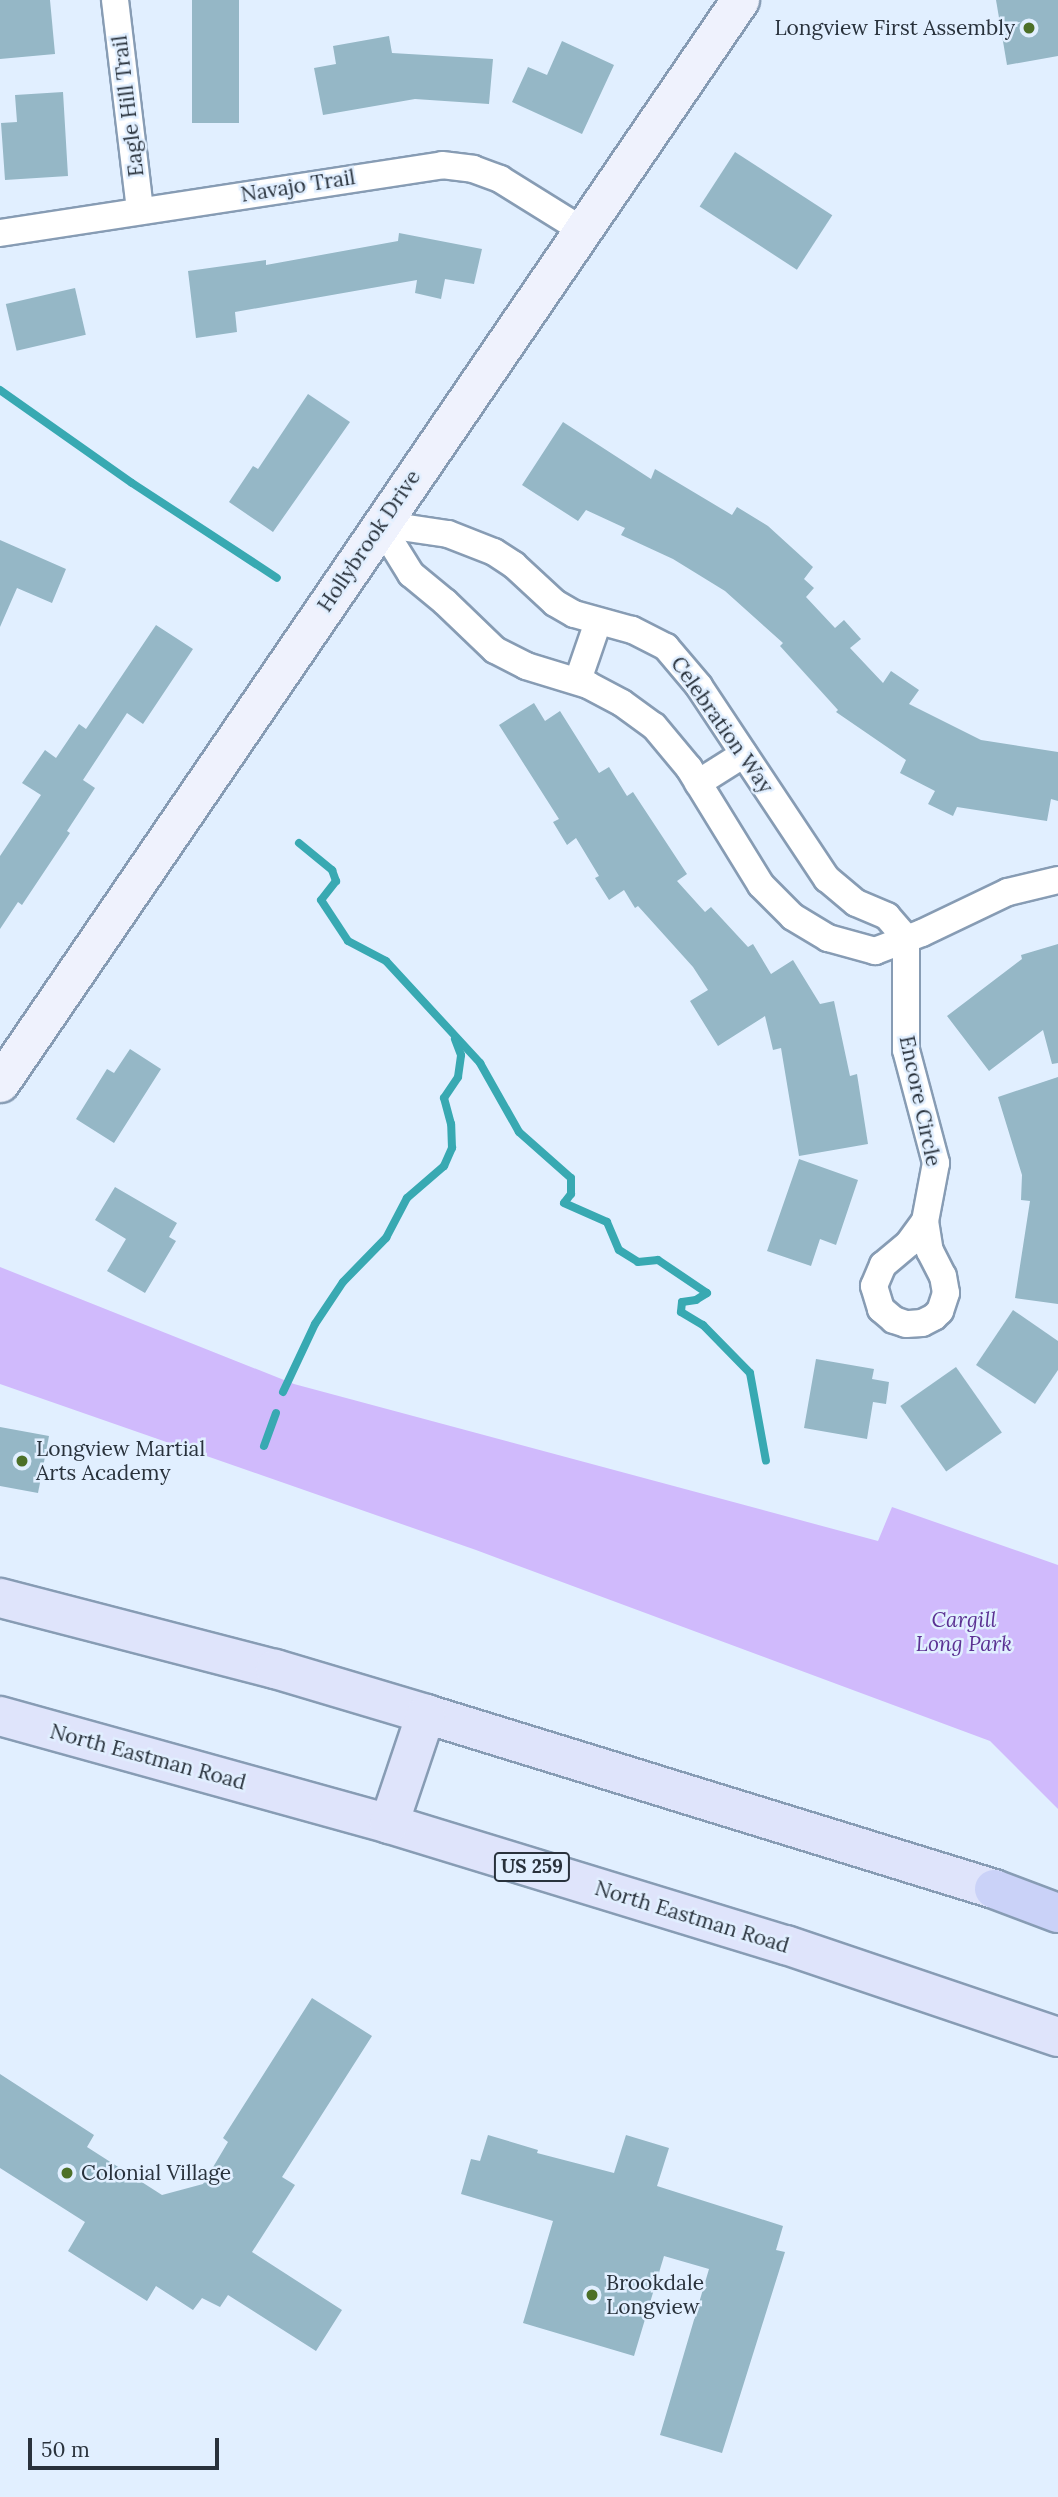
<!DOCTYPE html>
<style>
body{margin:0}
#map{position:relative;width:1058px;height:2497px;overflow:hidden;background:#e1efff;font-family:Lora,serif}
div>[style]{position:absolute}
.green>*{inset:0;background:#d0bafc}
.stream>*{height:8px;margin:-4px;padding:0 4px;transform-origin:4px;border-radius:4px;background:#38a9b2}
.building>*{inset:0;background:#95b7c6;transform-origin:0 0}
.roads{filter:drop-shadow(2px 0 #879cb4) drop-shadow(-2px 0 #879cb4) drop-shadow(0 2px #879cb4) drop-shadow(0 -2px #879cb4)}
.street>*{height:26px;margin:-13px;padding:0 13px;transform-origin:13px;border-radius:13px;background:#fff}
.secondary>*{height:37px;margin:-18.5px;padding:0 18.5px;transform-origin:18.5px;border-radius:18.5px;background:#eff2fd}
.primary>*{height:38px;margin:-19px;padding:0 19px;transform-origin:19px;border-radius:19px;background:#dfe4fb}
.highway>*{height:38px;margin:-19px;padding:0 19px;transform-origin:19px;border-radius:19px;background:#cad2f8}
.dots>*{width:19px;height:19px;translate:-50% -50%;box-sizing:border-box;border:4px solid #e1efff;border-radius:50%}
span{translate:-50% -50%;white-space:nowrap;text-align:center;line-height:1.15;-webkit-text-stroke:5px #e1efff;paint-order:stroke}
.shield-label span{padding:2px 5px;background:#e1efff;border:2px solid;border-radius:5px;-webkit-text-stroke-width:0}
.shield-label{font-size:19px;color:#29323c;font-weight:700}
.poi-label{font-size:21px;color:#29323c}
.right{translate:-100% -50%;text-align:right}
.left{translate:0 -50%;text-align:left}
.street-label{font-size:21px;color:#29323c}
.park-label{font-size:21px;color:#5b3193;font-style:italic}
.scale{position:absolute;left:28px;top:2438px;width:191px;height:32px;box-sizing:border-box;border:4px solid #29323c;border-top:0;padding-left:9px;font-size:21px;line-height:24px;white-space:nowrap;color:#29323c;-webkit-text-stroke:5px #e1efff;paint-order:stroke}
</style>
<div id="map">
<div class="green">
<i style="clip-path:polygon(0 1267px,294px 1384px,878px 1541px,892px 1507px,1058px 1565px,1058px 1809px,990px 1741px,476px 1550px,0 1384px)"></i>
</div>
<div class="stream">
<i style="left:0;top:390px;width:161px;rotate:35.2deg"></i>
<i style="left:132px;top:483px;width:173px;rotate:33.2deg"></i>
<i style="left:299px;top:843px;width:43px;rotate:39.3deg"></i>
<i style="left:332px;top:870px;width:12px;rotate:70deg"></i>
<i style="left:336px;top:881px;width:24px;rotate:128deg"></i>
<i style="left:321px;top:900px;width:49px;rotate:56.6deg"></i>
<i style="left:348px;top:941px;width:43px;rotate:27.8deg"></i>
<i style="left:386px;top:961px;width:139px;rotate:47.3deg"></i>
<i style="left:480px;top:1063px;width:79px;rotate:60.5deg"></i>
<i style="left:519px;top:1132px;width:69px;rotate:41.5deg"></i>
<i style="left:571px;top:1178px;width:16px;rotate:90deg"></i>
<i style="left:571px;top:1194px;width:11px;rotate:128deg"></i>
<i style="left:564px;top:1203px;width:47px;rotate:23.8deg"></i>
<i style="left:607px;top:1222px;width:30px;rotate:67deg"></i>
<i style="left:619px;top:1250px;width:22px;rotate:32deg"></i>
<i style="left:638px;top:1262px;width:20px;rotate:-6deg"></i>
<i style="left:658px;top:1260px;width:59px;rotate:34deg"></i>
<i style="left:707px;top:1293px;width:13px;rotate:148deg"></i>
<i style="left:696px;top:1300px;width:14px;rotate:172deg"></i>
<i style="left:682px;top:1302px;width:10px;rotate:96deg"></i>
<i style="left:681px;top:1312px;width:26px;rotate:31deg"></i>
<i style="left:703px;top:1325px;width:67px;rotate:45.6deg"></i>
<i style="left:750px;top:1373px;width:89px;rotate:79.7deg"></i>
<i style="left:283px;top:1392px;width:75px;rotate:-64.8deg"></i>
<i style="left:315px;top:1324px;width:50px;rotate:-56.3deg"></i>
<i style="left:343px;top:1282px;width:62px;rotate:-45.7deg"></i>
<i style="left:386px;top:1238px;width:45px;rotate:-62.3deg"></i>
<i style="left:407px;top:1198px;width:49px;rotate:-40.9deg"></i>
<i style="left:444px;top:1166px;width:20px;rotate:-66deg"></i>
<i style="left:452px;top:1148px;width:24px;rotate:-92deg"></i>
<i style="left:451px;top:1124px;width:27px;rotate:-105deg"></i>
<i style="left:444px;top:1098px;width:25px;rotate:-56deg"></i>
<i style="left:458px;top:1077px;width:22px;rotate:-82deg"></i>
<i style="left:461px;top:1055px;width:17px;rotate:-111deg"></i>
<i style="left:264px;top:1446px;width:35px;rotate:-70deg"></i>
</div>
<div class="building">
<i style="clip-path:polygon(0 0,50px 0,55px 54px,0 59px)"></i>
<i style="left:192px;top:0;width:47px;height:123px"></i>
<i style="clip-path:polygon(996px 0,1058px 0,1058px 56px,1007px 65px)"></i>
<i style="clip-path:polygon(389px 36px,392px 53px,493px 59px,489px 104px,415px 99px,323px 115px,314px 68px,336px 64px,333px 46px)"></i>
<i style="clip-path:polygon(562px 41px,614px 65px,582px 134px,512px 102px,528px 67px,547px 75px)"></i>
<i style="clip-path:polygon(63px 92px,68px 176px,5px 180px,1px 123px,17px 122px,15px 95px)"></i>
<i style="left:735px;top:152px;width:116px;height:65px;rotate:33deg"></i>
<i style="clip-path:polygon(399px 233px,482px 249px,474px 284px,445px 279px,441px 299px,415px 293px,417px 280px,235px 312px,237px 332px,196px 338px,188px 271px,266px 260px,266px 265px,398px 241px)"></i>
<i style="left:75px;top:288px;width:48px;height:71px;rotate:77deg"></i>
<i style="clip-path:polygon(308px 394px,350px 422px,273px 532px,229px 502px,253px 466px,258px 469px)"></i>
<i style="clip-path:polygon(563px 422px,651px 479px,655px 469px,732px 515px,737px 507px,768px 526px,813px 567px,804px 579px,814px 588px,806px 597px,835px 628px,844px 620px,861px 639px,850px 648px,883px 683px,891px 671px,919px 690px,909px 704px,981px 740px,1058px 752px,1058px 801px,1051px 799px,1047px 821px,957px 807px,953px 816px,928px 804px,935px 791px,900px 773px,906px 760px,836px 712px,838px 710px,780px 646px,783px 643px,725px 591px,673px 559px,621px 535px,625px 528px,586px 510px,578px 521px,522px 485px)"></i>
<i style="clip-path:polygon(0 540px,66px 569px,52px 603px,17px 588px,0 627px)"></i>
<i style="clip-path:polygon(156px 625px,193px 649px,143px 724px,127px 713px,83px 780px,95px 788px,67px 831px,70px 833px,22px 905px,18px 902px,0 929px,0 856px,41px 795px,22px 783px,45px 750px,56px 758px,79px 724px,86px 729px)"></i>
<i style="clip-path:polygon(534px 703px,545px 721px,560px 711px,599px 773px,609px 767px,627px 796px,633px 792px,687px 874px,677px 881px,705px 912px,711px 907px,748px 947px,753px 944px,771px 974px,793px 960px,820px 1004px,834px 1001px,850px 1076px,857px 1074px,868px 1144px,799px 1156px,781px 1048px,773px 1050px,765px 1016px,718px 1046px,690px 1001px,708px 990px,693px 967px,638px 906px,635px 908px,624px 890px,609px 900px,595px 878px,599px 876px,576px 838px,567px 845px,553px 822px,559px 819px,499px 725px)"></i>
<i style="clip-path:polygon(1058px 944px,1058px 1063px,1052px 1064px,1043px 1030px,989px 1071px,947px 1016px,1022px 959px,1021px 955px)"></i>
<i style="clip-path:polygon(130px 1049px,161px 1069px,114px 1143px,76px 1119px,107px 1069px,114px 1073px)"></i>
<i style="clip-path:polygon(1058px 1077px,1058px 1304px,1015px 1298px,1030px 1201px,1021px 1200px,1022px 1175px,998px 1097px)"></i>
<i style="clip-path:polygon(799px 1159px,858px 1180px,836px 1245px,820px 1239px,811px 1266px,767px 1251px)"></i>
<i style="clip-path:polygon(115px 1187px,177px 1223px,169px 1237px,176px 1241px,145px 1293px,107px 1271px,126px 1239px,95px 1220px)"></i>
<i style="clip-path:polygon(1013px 1310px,1058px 1341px,1058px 1370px,1035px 1404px,976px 1365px)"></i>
<i style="clip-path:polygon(816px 1359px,874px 1369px,872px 1379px,889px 1382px,886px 1404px,873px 1402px,867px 1439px,804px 1428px)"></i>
<i style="left:956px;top:1367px;width:80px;height:68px;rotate:55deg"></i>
<i style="clip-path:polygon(0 1427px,49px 1436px,38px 1493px,0 1486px)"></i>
<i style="clip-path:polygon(312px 1998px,372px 2036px,282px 2177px,295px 2185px,252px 2252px,342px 2310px,316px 2351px,228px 2295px,220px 2307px,202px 2298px,193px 2310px,156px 2286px,147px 2301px,68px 2251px,85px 2222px,0 2168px,0 2074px,94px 2135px,87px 2147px,162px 2195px,203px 2184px,228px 2142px,223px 2138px)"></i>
<i style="clip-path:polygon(488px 2135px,538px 2150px,537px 2153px,614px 2173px,626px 2135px,669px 2148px,657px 2186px,783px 2226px,776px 2250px,785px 2252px,722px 2453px,660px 2435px,709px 2269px,664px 2256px,634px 2356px,523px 2323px,553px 2221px,461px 2194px,471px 2159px,480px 2161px)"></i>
</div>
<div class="roads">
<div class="street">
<i style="left:115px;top:0;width:212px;rotate:83.2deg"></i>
<i style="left:0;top:233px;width:447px;rotate:-8.7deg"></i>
<i style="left:442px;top:165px;width:31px;rotate:7deg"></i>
<i style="left:473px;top:169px;width:29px;rotate:20deg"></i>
<i style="left:500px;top:179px;width:97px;rotate:31.9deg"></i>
<i style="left:578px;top:680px;width:61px;rotate:-71deg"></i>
<i style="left:698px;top:783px;width:54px;rotate:-32.2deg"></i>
<i style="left:906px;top:938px;width:29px;rotate:-131deg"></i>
<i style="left:887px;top:916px;width:34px;rotate:-157deg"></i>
<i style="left:856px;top:903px;width:38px;rotate:-140deg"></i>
<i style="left:827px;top:879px;width:232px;rotate:-123.6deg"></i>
<i style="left:699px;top:686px;width:51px;rotate:-130.2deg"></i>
<i style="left:666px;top:647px;width:38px;rotate:-153deg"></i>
<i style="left:632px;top:630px;width:60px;rotate:-164.6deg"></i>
<i style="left:574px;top:614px;width:22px;rotate:-150deg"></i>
<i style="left:555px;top:603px;width:56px;rotate:-137.2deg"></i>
<i style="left:514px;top:565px;width:24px;rotate:-147deg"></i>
<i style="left:494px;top:552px;width:49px;rotate:-158.6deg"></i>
<i style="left:448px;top:534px;width:69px;rotate:-171.6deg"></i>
<i style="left:380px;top:524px;width:59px;rotate:58.2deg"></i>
<i style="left:411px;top:574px;width:44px;rotate:39.5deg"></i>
<i style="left:445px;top:602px;width:69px;rotate:43.8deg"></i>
<i style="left:495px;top:650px;width:35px;rotate:27deg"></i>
<i style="left:526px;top:666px;width:65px;rotate:17deg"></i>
<i style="left:588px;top:685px;width:38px;rotate:28deg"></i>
<i style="left:622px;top:703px;width:39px;rotate:36deg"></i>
<i style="left:654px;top:726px;width:55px;rotate:50.2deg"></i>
<i style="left:689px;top:768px;width:137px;rotate:58.4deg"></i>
<i style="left:761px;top:885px;width:45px;rotate:45deg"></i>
<i style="left:793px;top:917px;width:41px;rotate:31deg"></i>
<i style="left:828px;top:938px;width:49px;rotate:15.5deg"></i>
<i style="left:875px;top:951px;width:50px;rotate:-21deg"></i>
<i style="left:922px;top:933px;width:95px;rotate:-25.5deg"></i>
<i style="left:1008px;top:892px;width:51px;rotate:-13.5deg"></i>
<i style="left:906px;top:938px;width:112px;rotate:90deg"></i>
<i style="left:906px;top:1050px;width:117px;rotate:75.1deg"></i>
<i style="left:936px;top:1163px;width:59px;rotate:100.7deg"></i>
<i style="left:925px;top:1221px;width:30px;rotate:81deg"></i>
<i style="left:930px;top:1251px;width:28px;rotate:63deg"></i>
<i style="left:943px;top:1276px;width:17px;rotate:80deg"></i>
<i style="left:946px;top:1293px;width:19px;rotate:108deg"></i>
<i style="left:940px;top:1311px;width:8px;rotate:135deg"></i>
<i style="left:934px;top:1317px;width:13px;rotate:153deg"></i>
<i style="left:922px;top:1323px;width:16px;rotate:176deg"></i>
<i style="left:906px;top:1324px;width:13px;rotate:-162deg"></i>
<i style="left:894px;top:1320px;width:17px;rotate:-140deg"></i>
<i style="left:881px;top:1309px;width:24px;rotate:-107deg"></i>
<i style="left:874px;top:1286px;width:23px;rotate:-67deg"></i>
<i style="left:883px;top:1265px;width:34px;rotate:-40deg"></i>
<i style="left:909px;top:1243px;width:27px;rotate:-54deg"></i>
</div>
<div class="secondary">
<i style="left:0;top:1083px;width:1312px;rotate:-55.66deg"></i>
</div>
<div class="primary">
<i style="left:0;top:1598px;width:284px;rotate:14.5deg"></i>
<i style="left:275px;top:1669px;width:158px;rotate:16.6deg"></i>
<i style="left:426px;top:1714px;width:594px;rotate:17.12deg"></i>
<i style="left:0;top:1716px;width:404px;rotate:15.5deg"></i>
<i style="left:389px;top:1824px;width:415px;rotate:17deg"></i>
<i style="left:786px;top:1945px;width:287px;rotate:18.7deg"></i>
<i style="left:389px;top:1824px;width:116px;rotate:-71.4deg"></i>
</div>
<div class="highway">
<i style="left:994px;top:1889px;width:68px;rotate:20.6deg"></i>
</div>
</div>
<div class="dots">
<i style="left:1029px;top:28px;background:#4d7028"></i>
<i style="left:22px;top:1461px;background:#4d7028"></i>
<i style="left:67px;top:2173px;background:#4d7028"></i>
<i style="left:592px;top:2295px;background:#4d7028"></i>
</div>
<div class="shield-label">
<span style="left:532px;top:1867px">US 259</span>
</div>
<div class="poi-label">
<span class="right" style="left:1015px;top:28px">Longview First Assembly</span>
<span class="left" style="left:36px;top:1461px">Longview Martial<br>Arts Academy</span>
<span class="left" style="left:81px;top:2173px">Colonial Village</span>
<span class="left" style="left:606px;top:2295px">Brookdale<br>Longview</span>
</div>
<div class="street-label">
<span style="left:128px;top:106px;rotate:-97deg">Eagle Hill Trail</span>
<span style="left:298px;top:186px;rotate:-9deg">Navajo Trail</span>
<span style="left:369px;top:541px;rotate:-56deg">Hollybrook Drive</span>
<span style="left:722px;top:725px;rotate:55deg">Celebration Way</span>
<span style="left:920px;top:1101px;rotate:78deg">Encore Circle</span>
<span style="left:148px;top:1757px;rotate:15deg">North Eastman Road</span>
<span style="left:692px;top:1917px;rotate:17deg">North Eastman Road</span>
</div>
<div class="park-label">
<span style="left:964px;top:1632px">Cargill<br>Long Park</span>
</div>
<div class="scale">50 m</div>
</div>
